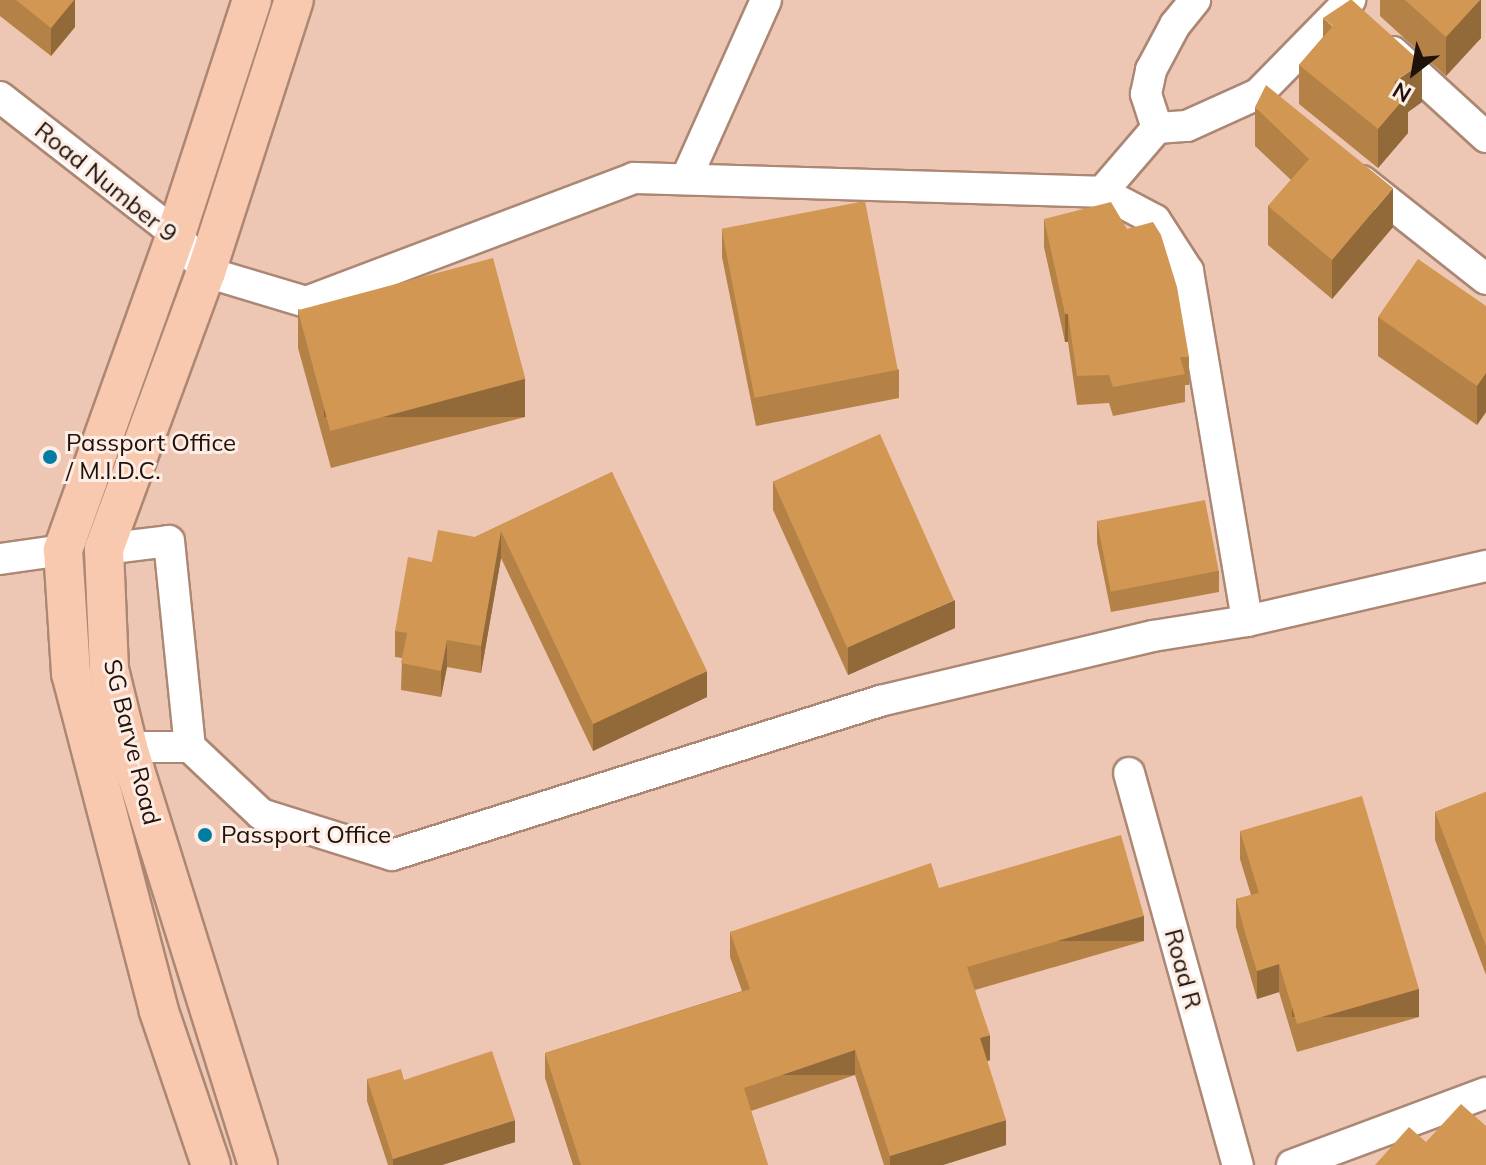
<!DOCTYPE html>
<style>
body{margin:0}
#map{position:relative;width:1486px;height:1165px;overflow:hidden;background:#edc7b3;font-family:Mulish,sans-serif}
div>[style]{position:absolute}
.roads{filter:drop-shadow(2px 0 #ab8774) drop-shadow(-2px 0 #ab8774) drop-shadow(0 2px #ab8774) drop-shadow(0 -2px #ab8774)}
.minor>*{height:30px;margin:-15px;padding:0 15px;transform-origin:15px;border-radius:15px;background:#fff}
.major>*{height:38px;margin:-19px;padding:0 19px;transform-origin:19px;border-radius:19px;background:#f8c8af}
.wall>*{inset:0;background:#b48247}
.shaded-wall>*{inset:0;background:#926a3a;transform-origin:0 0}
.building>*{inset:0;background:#d19753;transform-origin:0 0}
.dots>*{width:22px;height:22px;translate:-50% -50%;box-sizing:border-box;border:4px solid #fdede5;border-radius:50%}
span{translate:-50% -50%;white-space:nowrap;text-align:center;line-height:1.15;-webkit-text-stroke:6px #fdede5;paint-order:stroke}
.street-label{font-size:24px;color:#1f120b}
.poi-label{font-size:24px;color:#1f120b}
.left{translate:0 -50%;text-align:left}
.north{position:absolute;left:1374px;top:32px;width:80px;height:80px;-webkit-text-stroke:6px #fdede5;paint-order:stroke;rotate:211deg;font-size:22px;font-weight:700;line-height:32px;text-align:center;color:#1f120b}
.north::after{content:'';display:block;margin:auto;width:28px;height:36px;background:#1f120b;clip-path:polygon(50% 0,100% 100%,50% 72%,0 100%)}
</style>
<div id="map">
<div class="roads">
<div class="minor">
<i style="left:1393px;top:52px;width:126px;rotate:42.4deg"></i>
<i style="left:0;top:97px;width:223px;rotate:37.9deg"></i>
<i style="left:176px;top:234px;width:48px;rotate:51.7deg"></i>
<i style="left:206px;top:272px;width:104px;rotate:16.7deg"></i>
<i style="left:306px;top:302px;width:351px;rotate:-20.7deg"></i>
<i style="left:634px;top:178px;width:468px;rotate:1.7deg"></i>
<i style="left:1102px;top:192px;width:60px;rotate:27.8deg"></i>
<i style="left:1155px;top:220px;width:61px;rotate:57.1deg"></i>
<i style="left:1188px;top:271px;width:355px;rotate:80.4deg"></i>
<i style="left:1157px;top:128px;width:36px;rotate:-108deg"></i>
<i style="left:1146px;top:94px;width:25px;rotate:-78deg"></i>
<i style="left:1151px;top:70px;width:51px;rotate:-61.9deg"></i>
<i style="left:1175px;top:25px;width:32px;rotate:-51deg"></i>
<i style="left:686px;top:179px;width:196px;rotate:-65.9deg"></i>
<i style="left:1362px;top:181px;width:158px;rotate:38.3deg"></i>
<i style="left:1102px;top:192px;width:84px;rotate:-49.3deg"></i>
<i style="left:1157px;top:128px;width:30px;rotate:-4deg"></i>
<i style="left:1187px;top:126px;width:78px;rotate:-24.3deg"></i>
<i style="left:1258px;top:94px;width:132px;rotate:-45.6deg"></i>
<i style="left:104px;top:549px;width:65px;rotate:-7deg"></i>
<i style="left:169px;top:541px;width:207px;rotate:84.2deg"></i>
<i style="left:190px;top:747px;width:98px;rotate:43.3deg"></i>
<i style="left:261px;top:814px;width:137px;rotate:17.4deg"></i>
<i style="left:392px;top:855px;width:512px;rotate:-17.51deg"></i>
<i style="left:880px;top:701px;width:281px;rotate:-13.4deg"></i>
<i style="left:1153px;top:636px;width:95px;rotate:-9.1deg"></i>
<i style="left:1247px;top:621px;width:245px;rotate:-13deg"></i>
<i style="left:0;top:559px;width:64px;rotate:-8.1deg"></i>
<i style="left:128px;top:747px;width:62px"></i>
<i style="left:1129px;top:773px;width:407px;rotate:74.5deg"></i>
<i style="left:1292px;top:1165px;width:207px;rotate:-20.4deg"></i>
</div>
<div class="major">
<i style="left:211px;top:1165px;width:163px;rotate:-108.7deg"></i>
<i style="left:159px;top:1011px;width:349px;rotate:-104.6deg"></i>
<i style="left:71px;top:673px;width:123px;rotate:-93.7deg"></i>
<i style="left:63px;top:550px;width:336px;rotate:-70.3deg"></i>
<i style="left:176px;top:234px;width:246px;rotate:-72deg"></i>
<i style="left:258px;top:1165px;width:438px;rotate:-107.3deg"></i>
<i style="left:128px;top:747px;width:80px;rotate:-103.7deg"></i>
<i style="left:109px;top:669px;width:120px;rotate:-92.4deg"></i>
<i style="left:104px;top:549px;width:295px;rotate:-69.8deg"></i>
<i style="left:206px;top:272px;width:286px;rotate:-72.1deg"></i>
</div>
</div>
<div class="wall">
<i style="clip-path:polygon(0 0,75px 0,75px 27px,51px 56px,0 16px)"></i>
<i style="clip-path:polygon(1380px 0,1481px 0,1481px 38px,1446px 76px,1380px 16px)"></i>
<i style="clip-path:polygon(1323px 18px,1422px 102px,1408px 112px,1408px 133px,1378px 168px,1299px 104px,1299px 65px,1323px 37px)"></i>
<i style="clip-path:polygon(1255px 107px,1393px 227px,1332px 299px,1268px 245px,1268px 206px,1291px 180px,1255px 146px)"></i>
<i style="clip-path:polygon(1044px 219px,1189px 357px,1189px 385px,1185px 385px,1185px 402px,1113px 416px,1109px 403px,1077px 405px,1068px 342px,1065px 342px,1044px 247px)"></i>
<i style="clip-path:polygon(722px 229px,899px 370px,899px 398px,756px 426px,722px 257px)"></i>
<i style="clip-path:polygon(1486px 306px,1486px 412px,1477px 425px,1378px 356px,1378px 317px)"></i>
<i style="clip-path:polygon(298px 309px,525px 417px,331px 468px,298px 348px)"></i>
<i style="clip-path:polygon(612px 472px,707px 697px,593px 751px,501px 558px,481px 673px,447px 667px,441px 697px,401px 690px,402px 658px,395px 657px,395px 631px,432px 562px,475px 537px)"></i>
<i style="clip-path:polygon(773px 481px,955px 628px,848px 675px,773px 510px)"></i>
<i style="clip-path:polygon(1097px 521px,1219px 571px,1219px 592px,1111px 612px,1097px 543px)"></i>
<i style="clip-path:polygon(1486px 792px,1486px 975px,1435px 840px,1435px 812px)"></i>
<i style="clip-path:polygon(1240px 831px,1419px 1017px,1297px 1052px,1279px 992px,1257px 999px,1236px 927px,1236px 899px,1251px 895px,1240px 859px)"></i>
<i style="clip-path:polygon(939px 888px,1144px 941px,975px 990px,990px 1060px,987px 1061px,1006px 1145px,943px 1165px,884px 1165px,855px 1075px,751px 1111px,768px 1165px,573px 1165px,545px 1078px,545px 1053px,742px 991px,730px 957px,730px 932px)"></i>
<i style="clip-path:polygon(367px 1079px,515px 1142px,442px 1165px,388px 1165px,367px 1101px)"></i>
</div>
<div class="shaded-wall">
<i style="clip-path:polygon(74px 0,75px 0,75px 27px,51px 56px,51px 28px)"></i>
<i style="clip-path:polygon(1480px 0,1481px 0,1481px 38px,1446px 76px,1446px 37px)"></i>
<i style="clip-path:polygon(1422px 63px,1422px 102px,1408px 112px,1408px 133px,1378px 168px,1378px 129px,1394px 82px)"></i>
<i style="clip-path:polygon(1393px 188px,1393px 227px,1332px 299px,1332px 260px)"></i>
<i style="left:1065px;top:314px;width:3px;height:28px"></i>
<i style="clip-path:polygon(1486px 373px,1486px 412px,1477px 425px,1477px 386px)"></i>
<i style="left:525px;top:379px;width:38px;height:201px;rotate:90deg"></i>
<i style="clip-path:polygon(501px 531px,501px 558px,481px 673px,481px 646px)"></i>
<i style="clip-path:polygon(955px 600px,955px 628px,848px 675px,848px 647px)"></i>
<i style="clip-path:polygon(447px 640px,447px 667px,441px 697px,441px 671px)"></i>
<i style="clip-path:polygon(707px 671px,707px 697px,593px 751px,593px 724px)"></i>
<i style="left:1144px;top:916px;width:25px;height:184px;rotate:90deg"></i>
<i style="clip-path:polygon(1279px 964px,1279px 992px,1257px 999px,1257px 971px)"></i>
<i style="left:1419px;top:989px;width:28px;height:127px;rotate:90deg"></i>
<i style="clip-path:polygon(990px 1035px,990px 1060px,980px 1064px,980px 1038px)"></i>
<i style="left:855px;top:1050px;width:25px;height:117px;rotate:90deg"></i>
<i style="clip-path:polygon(515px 1120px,515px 1142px,442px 1165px,393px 1165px,393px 1159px)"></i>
<i style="clip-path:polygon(1006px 1120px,1006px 1145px,943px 1165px,890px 1165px,890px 1156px)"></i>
</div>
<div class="building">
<i style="clip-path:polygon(16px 0,74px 0,51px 28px)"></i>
<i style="clip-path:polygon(1350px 0,1352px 0,1422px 63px,1394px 82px,1408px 94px,1378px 129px,1299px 65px,1333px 26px,1323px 18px)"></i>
<i style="clip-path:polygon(1405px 0,1480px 0,1446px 37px)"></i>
<i style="clip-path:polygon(1266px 85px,1393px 188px,1332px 260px,1268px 206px,1309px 159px,1255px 107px)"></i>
<i style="left:865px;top:201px;width:172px;height:146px;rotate:79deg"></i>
<i style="clip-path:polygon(1111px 202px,1127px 229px,1153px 222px,1161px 235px,1177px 287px,1189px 357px,1180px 357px,1185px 374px,1113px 387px,1109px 375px,1077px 376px,1068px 314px,1065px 314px,1044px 219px)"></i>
<i style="left:493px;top:258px;width:125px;height:202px;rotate:75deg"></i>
<i style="clip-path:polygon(1418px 259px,1486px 306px,1486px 373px,1477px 386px,1378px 317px)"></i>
<i style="left:880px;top:434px;width:182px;height:117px;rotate:66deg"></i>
<i style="clip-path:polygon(612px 472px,707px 671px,593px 724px,501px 531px,481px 646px,447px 640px,441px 671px,401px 663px,407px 633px,395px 631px,408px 557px,432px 562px,438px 530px,475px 537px)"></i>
<i style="left:1205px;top:500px;width:72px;height:110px;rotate:79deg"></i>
<i style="clip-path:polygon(1486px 792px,1486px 946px,1435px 812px)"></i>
<i style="clip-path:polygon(1362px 796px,1419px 989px,1297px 1024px,1279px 964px,1257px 971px,1246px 936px,1236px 899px,1259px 893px,1240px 831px)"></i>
<i style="clip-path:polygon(1121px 835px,1144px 916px,967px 967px,990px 1035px,980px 1038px,1006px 1120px,890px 1156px,855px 1050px,744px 1088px,768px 1165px,581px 1165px,545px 1053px,750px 989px,730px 932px,931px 863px,939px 888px)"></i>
<i style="clip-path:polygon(492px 1051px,515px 1120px,393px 1159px,367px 1079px,401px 1069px,404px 1080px)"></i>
<i style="clip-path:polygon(1461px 1104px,1486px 1126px,1486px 1165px,1375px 1165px,1409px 1127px,1426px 1142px)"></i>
</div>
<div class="dots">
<i style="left:50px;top:457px;background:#017da3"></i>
<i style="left:205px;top:835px;background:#017da3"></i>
</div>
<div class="street-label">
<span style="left:106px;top:182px;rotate:39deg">Road Number 9</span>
<span style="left:132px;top:742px;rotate:76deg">SG Barve Road</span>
<span style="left:1183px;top:969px;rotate:75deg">Road R</span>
</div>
<div class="poi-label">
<span class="left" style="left:66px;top:457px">Passport Office<br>/ M.I.D.C.</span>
<span class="left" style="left:221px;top:835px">Passport Office</span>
</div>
<div class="north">N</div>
</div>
